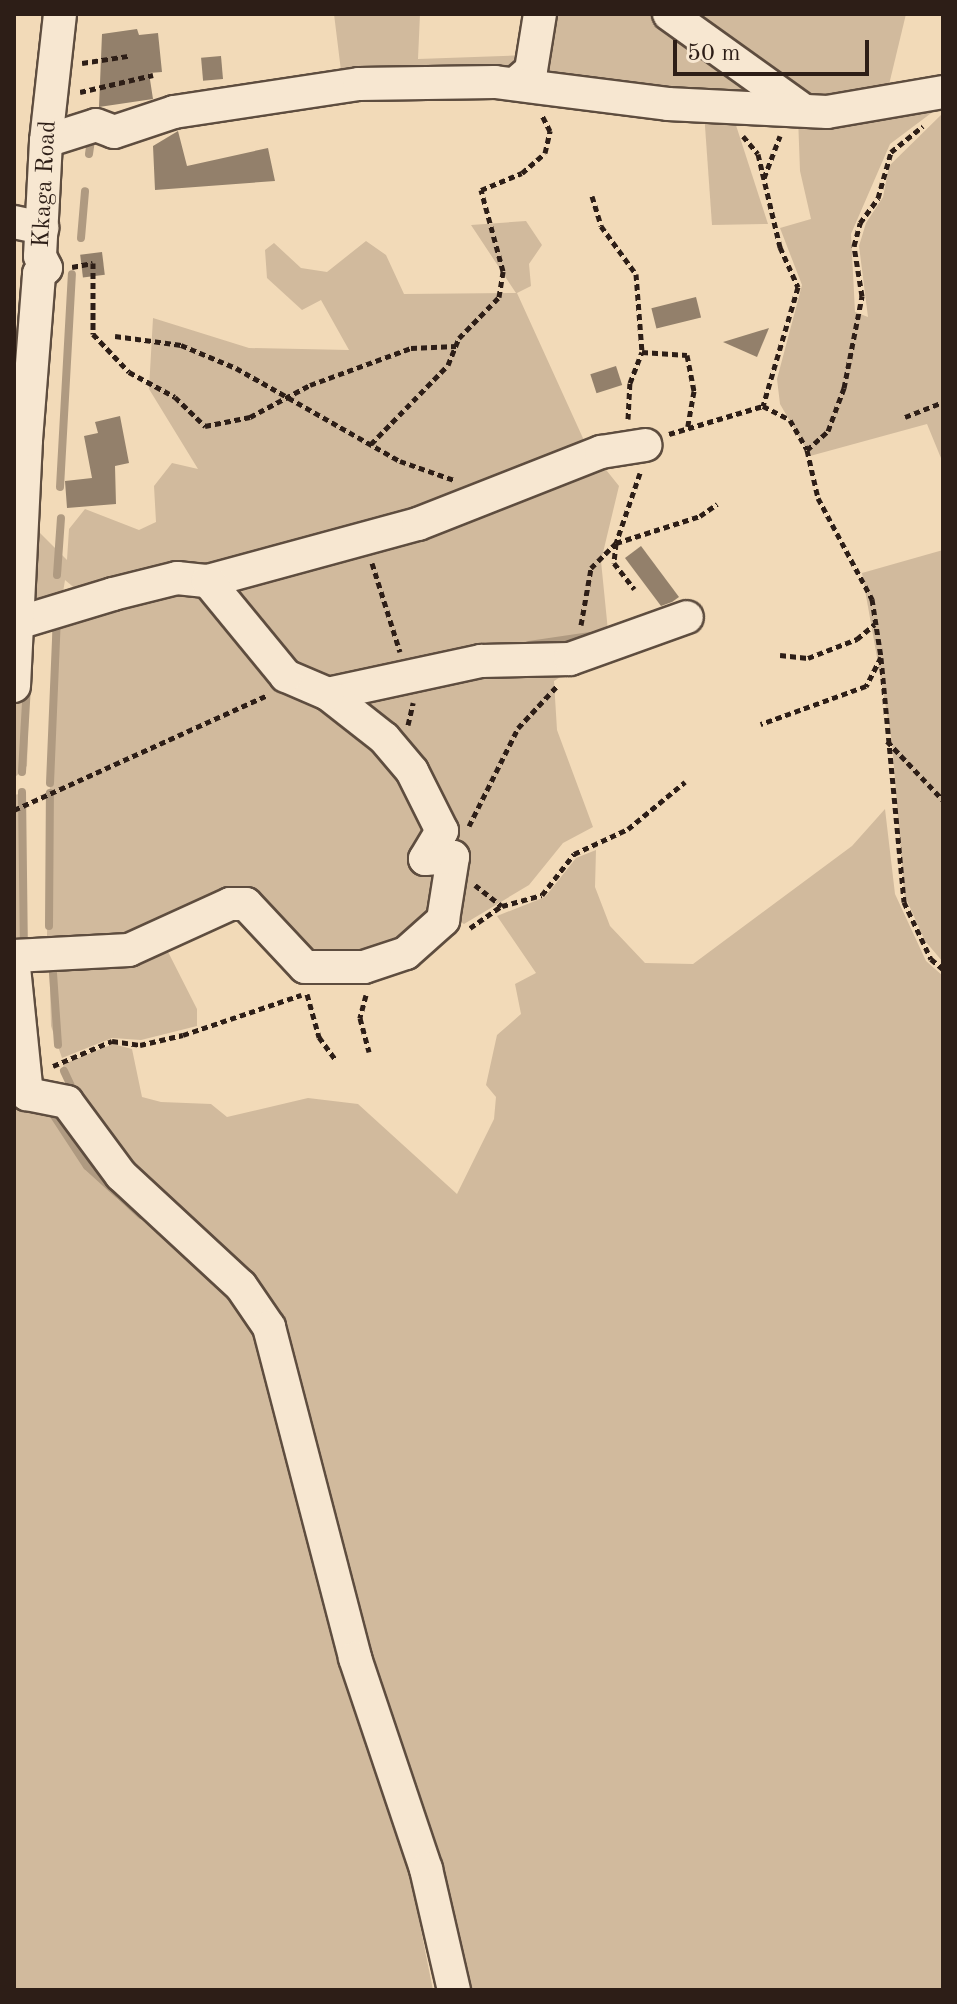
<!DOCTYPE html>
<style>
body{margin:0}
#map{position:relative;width:957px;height:2004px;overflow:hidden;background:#f2dab8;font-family:"Old Standard TT",serif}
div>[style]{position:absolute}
.green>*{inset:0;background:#d1ba9d}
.stream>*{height:8px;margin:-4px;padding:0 4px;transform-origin:4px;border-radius:4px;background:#af9a81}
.building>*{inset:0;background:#93806b;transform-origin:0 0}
.path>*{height:5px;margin-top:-2.5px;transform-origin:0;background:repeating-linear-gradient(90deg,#2d1e17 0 6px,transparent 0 10px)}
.roads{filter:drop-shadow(2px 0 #5e4d3f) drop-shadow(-2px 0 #5e4d3f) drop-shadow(0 2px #5e4d3f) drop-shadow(0 -2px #5e4d3f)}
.minor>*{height:32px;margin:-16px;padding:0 16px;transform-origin:16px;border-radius:16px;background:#f7e7d1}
span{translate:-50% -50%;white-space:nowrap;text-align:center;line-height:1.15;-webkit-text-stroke:6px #f7e7d1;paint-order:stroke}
.street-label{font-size:24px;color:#2d1e17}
.frame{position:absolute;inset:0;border:16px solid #2d1e17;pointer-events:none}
.scale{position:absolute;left:673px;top:40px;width:196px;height:36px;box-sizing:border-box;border:4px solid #2d1e17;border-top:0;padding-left:10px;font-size:24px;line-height:28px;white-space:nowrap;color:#2d1e17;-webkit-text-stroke:6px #f7e7d1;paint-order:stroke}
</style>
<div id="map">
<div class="green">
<i style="clip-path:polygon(334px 14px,420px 14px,418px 59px,528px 55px,519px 74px,342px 79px)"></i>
<i style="clip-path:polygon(545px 14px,655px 14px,788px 101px,728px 102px,535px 73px)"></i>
<i style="clip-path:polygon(675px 14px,906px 14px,887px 93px,821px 107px)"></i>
<i style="clip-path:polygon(942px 105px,890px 144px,851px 234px,855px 312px,868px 317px,859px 246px,866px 223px,883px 197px,889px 166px,943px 113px,943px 463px,927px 424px,810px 456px,780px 404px,777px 379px,802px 285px,780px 228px,811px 219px,800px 171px,798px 117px)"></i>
<i style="clip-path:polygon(704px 112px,733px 116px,768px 224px,712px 225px)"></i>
<i style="clip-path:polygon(526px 221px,542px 245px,529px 264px,531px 286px,517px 293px,587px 447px,313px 547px,78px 591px,65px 580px,61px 605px,21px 622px,33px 526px,67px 560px,69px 529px,85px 509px,139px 530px,156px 522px,154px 486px,172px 463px,198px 469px,149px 389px,153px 318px,249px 348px,349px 350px,321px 300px,302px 310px,267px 278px,265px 250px,274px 243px,301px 268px,327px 272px,366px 241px,386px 255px,404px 294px,516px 293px,471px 225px)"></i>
<i style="clip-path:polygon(599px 461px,619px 486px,601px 561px,608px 631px,585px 640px,309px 682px,224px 583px)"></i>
<i style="clip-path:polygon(943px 550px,943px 962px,925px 941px,904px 894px,892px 742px,862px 573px)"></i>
<i style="clip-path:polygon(202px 590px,410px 781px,443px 890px,416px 939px,313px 963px,249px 900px,133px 945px,47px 936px,53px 611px)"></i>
<i style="clip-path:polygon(31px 629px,27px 766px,14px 778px,14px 634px)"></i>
<i style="clip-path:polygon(592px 657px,554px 681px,557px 730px,593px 827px,563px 843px,529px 885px,464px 924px,456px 919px,458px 850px,448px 823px,349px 698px)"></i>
<i style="clip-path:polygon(24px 793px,27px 991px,14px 1054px,14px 795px)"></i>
<i style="clip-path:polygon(885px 809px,895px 894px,926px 961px,943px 976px,943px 1990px,462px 1990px,286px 1338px,86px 1120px,61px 1072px,64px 1064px,113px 1044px,132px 1049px,142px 1097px,161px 1102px,211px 1104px,227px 1117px,308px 1098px,358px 1104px,457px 1194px,494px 1119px,496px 1097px,486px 1085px,497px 1035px,521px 1014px,515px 984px,536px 973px,497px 916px,545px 897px,576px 858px,596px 850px,595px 887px,610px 926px,645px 963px,693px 964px,852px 846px)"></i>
<i style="clip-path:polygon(162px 940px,197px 1009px,197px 1026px,141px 1040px,112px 1038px,62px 1058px,51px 1026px,49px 950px)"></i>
<i style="clip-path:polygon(14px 1066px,24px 1067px,117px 1199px,239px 1303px,259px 1338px,345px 1678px,408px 1865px,433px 1990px,14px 1990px)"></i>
</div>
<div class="stream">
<i style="left:89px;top:154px;width:21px;rotate:-82deg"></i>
<i style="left:81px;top:238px;width:47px;rotate:-85.1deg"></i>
<i style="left:60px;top:487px;width:213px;rotate:-86.8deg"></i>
<i style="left:57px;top:575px;width:57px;rotate:-86deg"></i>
<i style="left:529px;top:645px;width:62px;rotate:-8.4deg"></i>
<i style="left:22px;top:772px;width:87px;rotate:-86.7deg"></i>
<i style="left:50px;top:783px;width:165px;rotate:-87.6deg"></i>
<i style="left:22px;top:792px;width:155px;rotate:89.3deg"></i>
<i style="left:49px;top:926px;width:133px;rotate:-89.6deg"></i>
<i style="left:52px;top:959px;width:86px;rotate:86deg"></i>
<i style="left:64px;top:1071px;width:26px;rotate:65deg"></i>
<i style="left:49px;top:1108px;width:69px;rotate:56.8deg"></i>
<i style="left:87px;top:1166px;width:73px;rotate:42.2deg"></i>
</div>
<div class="building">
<i style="clip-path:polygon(137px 29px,139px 35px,158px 33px,162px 72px,149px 73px,153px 99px,99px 107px,102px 34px)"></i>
<i style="left:221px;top:56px;width:23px;height:20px;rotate:85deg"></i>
<i style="clip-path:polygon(178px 131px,187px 166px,268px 148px,275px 181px,155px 190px,153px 146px)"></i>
<i style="left:102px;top:252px;width:23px;height:22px;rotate:83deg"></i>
<i style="left:696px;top:297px;width:21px;height:46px;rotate:76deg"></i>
<i style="clip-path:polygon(769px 328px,757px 357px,723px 342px)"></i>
<i style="left:616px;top:366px;width:20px;height:27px;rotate:72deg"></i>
<i style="clip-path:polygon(120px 416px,129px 463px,115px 466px,116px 504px,67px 508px,65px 481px,92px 478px,84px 436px,98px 433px,95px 422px)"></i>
<i style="clip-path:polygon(641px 546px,679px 597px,672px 602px,661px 606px,625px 558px)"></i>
</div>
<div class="path">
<i style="left:82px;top:63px;width:47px;rotate:-8.7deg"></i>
<i style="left:80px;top:92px;width:75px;rotate:-13.1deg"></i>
<i style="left:743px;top:136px;width:23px;rotate:50deg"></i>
<i style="left:758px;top:154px;width:96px;rotate:76.7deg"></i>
<i style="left:780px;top:247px;width:44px;rotate:65.8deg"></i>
<i style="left:798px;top:287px;width:124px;rotate:106.4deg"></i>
<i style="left:764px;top:178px;width:45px;rotate:-69.1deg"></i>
<i style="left:592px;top:196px;width:31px;rotate:73deg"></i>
<i style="left:601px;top:226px;width:59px;rotate:53.9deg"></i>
<i style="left:636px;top:274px;width:78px;rotate:85.6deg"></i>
<i style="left:642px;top:352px;width:45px;rotate:3.8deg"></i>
<i style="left:687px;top:355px;width:37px;rotate:79deg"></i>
<i style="left:694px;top:391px;width:36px;rotate:100deg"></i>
<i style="left:72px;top:267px;width:21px;rotate:-11deg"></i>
<i style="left:93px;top:263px;width:71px;rotate:90deg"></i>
<i style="left:93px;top:334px;width:52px;rotate:46.5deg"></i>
<i style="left:129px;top:372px;width:52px;rotate:28.5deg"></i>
<i style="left:175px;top:397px;width:42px;rotate:44deg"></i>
<i style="left:205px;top:426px;width:46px;rotate:-11.3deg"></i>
<i style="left:250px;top:417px;width:68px;rotate:-28.1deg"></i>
<i style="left:310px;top:385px;width:108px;rotate:-20.1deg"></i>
<i style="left:411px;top:348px;width:45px;rotate:-2.5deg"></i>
<i style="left:115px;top:336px;width:67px;rotate:7.8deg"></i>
<i style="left:181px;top:345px;width:60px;rotate:22.7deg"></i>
<i style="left:236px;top:368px;width:189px;rotate:29.6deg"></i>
<i style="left:400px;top:461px;width:57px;rotate:19.4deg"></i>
<i style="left:905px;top:417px;width:41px;rotate:-21.5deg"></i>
<i style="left:628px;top:419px;width:36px;rotate:-87deg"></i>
<i style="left:630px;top:383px;width:33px;rotate:-69deg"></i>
<i style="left:669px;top:434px;width:98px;rotate:-16.6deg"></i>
<i style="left:763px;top:406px;width:30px;rotate:27deg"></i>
<i style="left:790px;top:420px;width:34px;rotate:60deg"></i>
<i style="left:807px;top:450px;width:49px;rotate:77.1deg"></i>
<i style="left:818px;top:498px;width:115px;rotate:61.9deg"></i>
<i style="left:872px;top:599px;width:59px;rotate:81.2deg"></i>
<i style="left:881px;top:657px;width:33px;rotate:117deg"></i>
<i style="left:866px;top:686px;width:112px;rotate:160.1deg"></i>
<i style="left:371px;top:444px;width:110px;rotate:-45.7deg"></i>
<i style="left:448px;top:365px;width:29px;rotate:-68deg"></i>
<i style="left:459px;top:338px;width:57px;rotate:-45.7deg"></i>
<i style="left:499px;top:297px;width:26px;rotate:-81deg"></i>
<i style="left:503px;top:271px;width:84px;rotate:-105.2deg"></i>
<i style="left:481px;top:190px;width:44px;rotate:-22.5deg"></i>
<i style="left:522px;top:173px;width:30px;rotate:-41deg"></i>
<i style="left:545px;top:153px;width:23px;rotate:-77deg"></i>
<i style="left:550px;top:131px;width:18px;rotate:-117deg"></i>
<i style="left:807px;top:450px;width:28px;rotate:-42deg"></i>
<i style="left:828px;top:431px;width:46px;rotate:-69.6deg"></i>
<i style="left:844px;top:388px;width:94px;rotate:-78.9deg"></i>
<i style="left:862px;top:296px;width:51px;rotate:-99.1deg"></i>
<i style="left:854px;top:246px;width:24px;rotate:-75deg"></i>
<i style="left:860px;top:223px;width:31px;rotate:-54deg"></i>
<i style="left:878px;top:198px;width:48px;rotate:-74.2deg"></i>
<i style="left:891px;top:152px;width:41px;rotate:-39.1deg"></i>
<i style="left:640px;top:473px;width:74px;rotate:108.9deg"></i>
<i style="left:616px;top:543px;width:88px;rotate:-17.8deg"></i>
<i style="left:700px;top:516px;width:21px;rotate:-35deg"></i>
<i style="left:372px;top:563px;width:93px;rotate:72.5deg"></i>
<i style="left:581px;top:625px;width:58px;rotate:-80deg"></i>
<i style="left:591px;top:568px;width:35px;rotate:-45deg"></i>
<i style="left:616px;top:543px;width:20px;rotate:96deg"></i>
<i style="left:614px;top:563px;width:33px;rotate:52deg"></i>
<i style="left:780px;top:655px;width:28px;rotate:6deg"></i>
<i style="left:808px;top:658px;width:53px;rotate:-21.2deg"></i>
<i style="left:857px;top:639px;width:23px;rotate:-40deg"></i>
<i style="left:881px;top:658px;width:245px;rotate:84.6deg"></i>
<i style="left:904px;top:902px;width:63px;rotate:64.7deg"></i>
<i style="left:931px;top:959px;width:16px;rotate:40deg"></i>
<i style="left:408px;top:725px;width:23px;rotate:-77deg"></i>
<i style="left:887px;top:741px;width:81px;rotate:46.5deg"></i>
<i style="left:14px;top:810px;width:278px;rotate:-24.4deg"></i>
<i style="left:469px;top:826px;width:110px;rotate:-63.4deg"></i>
<i style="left:518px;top:728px;width:57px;rotate:-47.1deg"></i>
<i style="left:475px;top:885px;width:34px;rotate:38deg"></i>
<i style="left:470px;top:928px;width:39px;rotate:-35deg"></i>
<i style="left:502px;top:906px;width:41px;rotate:-15.4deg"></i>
<i style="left:542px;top:895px;width:52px;rotate:-52deg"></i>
<i style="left:574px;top:854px;width:60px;rotate:-24.8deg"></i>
<i style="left:628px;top:829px;width:74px;rotate:-39.5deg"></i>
<i style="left:307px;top:994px;width:45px;rotate:74.4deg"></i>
<i style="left:319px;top:1037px;width:27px;rotate:54deg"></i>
<i style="left:366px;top:995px;width:24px;rotate:105deg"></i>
<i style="left:360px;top:1018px;width:35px;rotate:75deg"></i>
<i style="left:53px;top:1066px;width:64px;rotate:-23deg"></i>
<i style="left:112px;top:1041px;width:28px;rotate:8deg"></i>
<i style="left:140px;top:1045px;width:44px;rotate:-13.1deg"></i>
<i style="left:183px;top:1035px;width:125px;rotate:-18.7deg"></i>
</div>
<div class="roads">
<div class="minor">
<i style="left:669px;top:14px;width:160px;rotate:35.6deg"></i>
<i style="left:515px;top:84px;width:21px;rotate:-41deg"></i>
<i style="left:531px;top:70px;width:57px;rotate:-80.9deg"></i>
<i style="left:46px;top:141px;width:52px;rotate:-17.7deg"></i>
<i style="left:96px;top:125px;width:19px;rotate:21deg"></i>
<i style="left:114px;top:132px;width:63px;rotate:-18.4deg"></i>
<i style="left:174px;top:112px;width:187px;rotate:-8.6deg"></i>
<i style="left:359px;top:84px;width:136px;rotate:-0.8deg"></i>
<i style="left:495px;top:82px;width:174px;rotate:7.2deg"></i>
<i style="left:668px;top:104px;width:159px;rotate:2.9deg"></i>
<i style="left:827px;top:112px;width:118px;rotate:-9.8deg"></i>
<i style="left:14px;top:222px;width:29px;rotate:12deg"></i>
<i style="left:21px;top:622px;width:96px;rotate:-16.9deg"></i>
<i style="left:113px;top:594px;width:66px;rotate:-14deg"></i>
<i style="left:177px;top:578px;width:31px;rotate:6deg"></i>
<i style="left:208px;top:581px;width:218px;rotate:-15.2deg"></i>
<i style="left:418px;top:524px;width:197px;rotate:-21.5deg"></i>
<i style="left:601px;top:452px;width:45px;rotate:-9deg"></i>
<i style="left:14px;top:686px;width:246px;rotate:-87.2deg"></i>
<i style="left:26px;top:440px;width:167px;rotate:-85.5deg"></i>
<i style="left:39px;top:274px;width:9px;rotate:-41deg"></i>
<i style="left:46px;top:268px;width:13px;rotate:-117deg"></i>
<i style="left:40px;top:256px;width:115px;rotate:-87deg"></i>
<i style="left:46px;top:141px;width:128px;rotate:-83.7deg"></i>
<i style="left:328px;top:694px;width:157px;rotate:-12.2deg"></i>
<i style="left:481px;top:661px;width:89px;rotate:-1.3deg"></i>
<i style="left:570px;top:659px;width:124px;rotate:-19.7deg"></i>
<i style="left:14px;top:956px;width:115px;rotate:-3deg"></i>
<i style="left:129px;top:950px;width:111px;rotate:-24.5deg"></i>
<i style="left:230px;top:904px;width:16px"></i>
<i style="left:246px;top:904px;width:86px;rotate:46.9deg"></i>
<i style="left:305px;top:967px;width:59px"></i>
<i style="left:364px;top:967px;width:44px;rotate:-18.4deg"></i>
<i style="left:406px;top:953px;width:50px;rotate:-41.7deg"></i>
<i style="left:443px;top:920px;width:64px;rotate:-81deg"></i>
<i style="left:453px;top:857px;width:28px;rotate:176deg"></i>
<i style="left:425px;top:859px;width:33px;rotate:-59deg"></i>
<i style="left:442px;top:831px;width:67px;rotate:-116.6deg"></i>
<i style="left:412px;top:771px;width:43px;rotate:-130.3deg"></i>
<i style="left:384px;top:738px;width:71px;rotate:-141.8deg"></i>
<i style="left:328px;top:694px;width:46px;rotate:-156.8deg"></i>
<i style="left:286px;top:676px;width:123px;rotate:-129.4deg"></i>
<i style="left:14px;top:967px;width:128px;rotate:84.2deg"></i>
<i style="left:27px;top:1094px;width:41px;rotate:11.3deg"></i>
<i style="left:67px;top:1102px;width:91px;rotate:53.5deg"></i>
<i style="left:121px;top:1175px;width:163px;rotate:42.8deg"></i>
<i style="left:241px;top:1286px;width:50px;rotate:55.7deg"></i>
<i style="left:269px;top:1327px;width:342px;rotate:75.4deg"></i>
<i style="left:355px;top:1658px;width:223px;rotate:71.4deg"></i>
<i style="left:426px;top:1869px;width:124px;rotate:77deg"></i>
</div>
</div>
<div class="street-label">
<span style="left:46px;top:184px;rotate:-87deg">Kkaga Road</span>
</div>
<div class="frame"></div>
<div class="scale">50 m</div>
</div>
